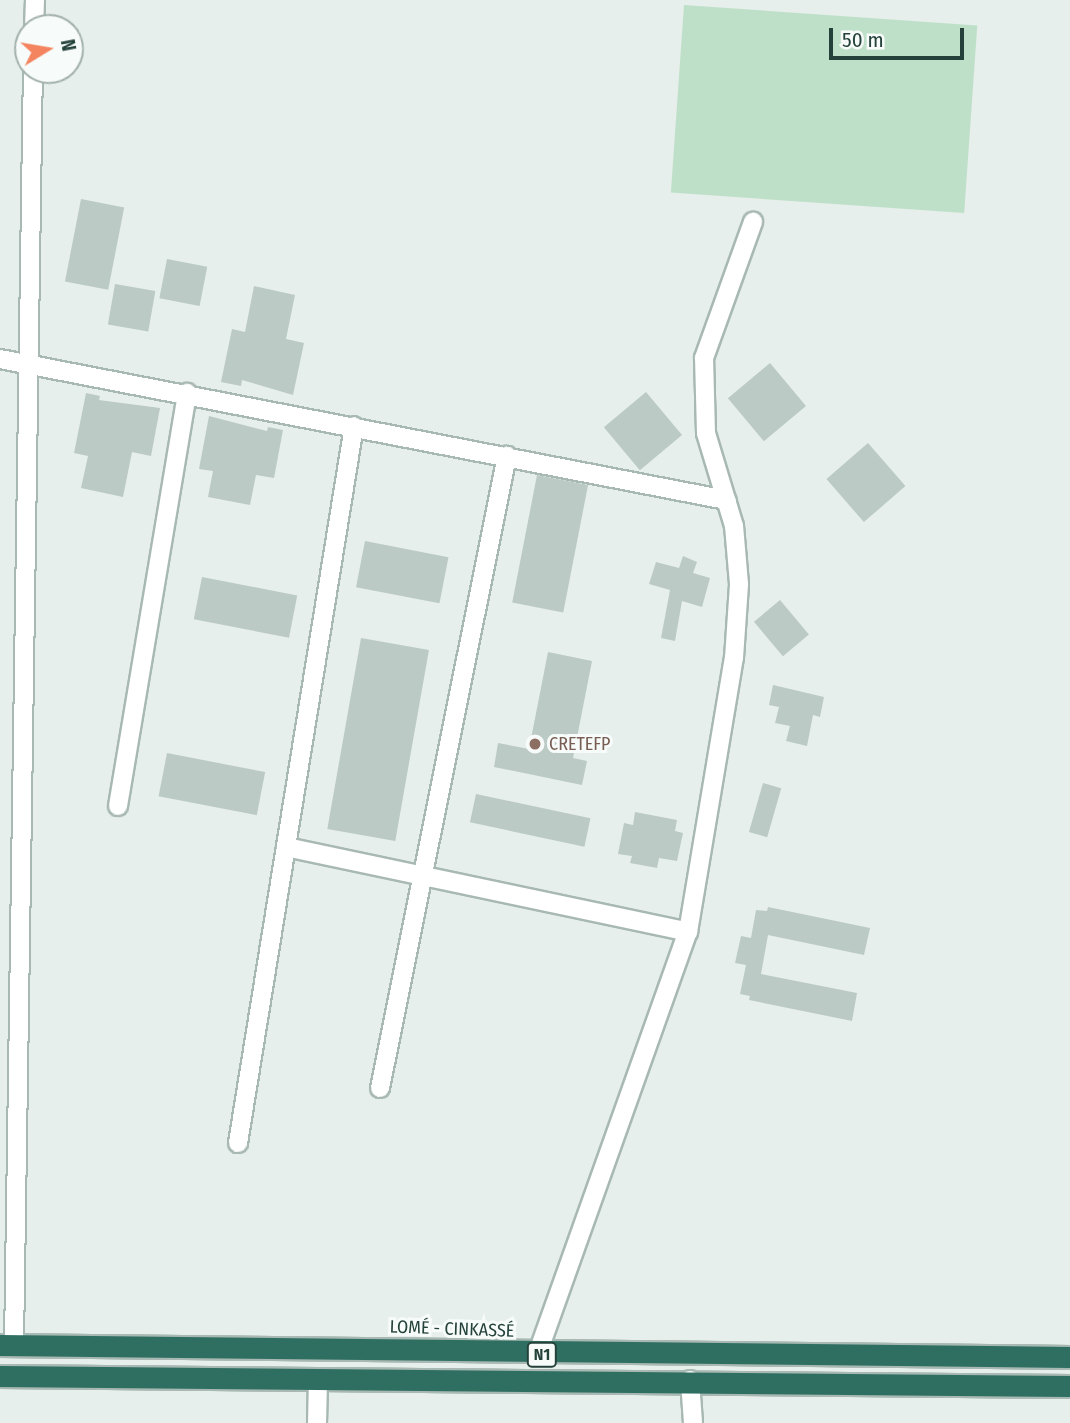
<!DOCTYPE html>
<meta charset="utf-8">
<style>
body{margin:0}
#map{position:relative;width:1070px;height:1423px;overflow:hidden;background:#e6efeb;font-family:"Fira Sans Condensed",sans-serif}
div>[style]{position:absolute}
.green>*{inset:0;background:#bfe0c8;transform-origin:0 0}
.building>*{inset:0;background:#bbcac4;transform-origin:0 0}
.roads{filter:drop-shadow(2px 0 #a8b8b2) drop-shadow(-2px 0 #a8b8b2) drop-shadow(0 2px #a8b8b2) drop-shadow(0 -2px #a8b8b2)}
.street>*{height:18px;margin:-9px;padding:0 9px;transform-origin:9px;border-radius:9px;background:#fff}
.highway>*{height:21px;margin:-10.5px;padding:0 10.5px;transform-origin:10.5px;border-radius:10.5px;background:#2f6f62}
.dots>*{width:19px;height:19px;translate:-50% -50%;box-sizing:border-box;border:4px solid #f7fbf9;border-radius:50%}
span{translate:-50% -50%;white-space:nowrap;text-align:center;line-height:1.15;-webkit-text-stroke:6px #f7fbf9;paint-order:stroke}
.shield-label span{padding:2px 5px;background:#f7fbf9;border:2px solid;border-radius:5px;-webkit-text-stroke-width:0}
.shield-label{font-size:16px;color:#24423a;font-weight:700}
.education-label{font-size:18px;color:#785e54}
.left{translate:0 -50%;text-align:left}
.street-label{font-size:18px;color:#24423a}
.north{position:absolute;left:14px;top:14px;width:70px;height:70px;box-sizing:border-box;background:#f7fbf9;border:2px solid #a3b1ad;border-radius:50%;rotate:79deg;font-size:19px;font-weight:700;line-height:28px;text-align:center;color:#24423a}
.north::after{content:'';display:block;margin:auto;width:24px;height:32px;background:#f4845f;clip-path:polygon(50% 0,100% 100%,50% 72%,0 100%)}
.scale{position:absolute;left:829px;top:28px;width:135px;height:32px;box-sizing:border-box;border:4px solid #24423a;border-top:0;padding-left:9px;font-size:21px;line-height:24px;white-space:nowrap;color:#24423a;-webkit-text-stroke:5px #f7fbf9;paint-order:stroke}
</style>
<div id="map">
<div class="green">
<i style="left:684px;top:5px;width:294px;height:188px;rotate:4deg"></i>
</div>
<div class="building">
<i style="left:81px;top:199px;width:44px;height:84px;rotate:11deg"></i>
<i style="left:167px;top:259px;width:41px;height:40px;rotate:11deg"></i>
<i style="left:115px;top:284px;width:41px;height:41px;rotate:10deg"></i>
<i style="clip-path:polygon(254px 286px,295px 295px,286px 339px,304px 343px,293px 395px,242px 380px,241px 386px,221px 382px,232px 329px,245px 332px)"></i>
<i style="left:770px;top:363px;width:56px;height:55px;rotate:50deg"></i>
<i style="left:646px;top:392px;width:56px;height:55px;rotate:50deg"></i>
<i style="clip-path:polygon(86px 393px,100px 396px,99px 400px,160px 408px,151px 456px,132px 452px,123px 497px,81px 488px,88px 456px,74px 453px)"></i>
<i style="clip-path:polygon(209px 416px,267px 431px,268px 427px,283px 430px,274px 478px,256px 475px,250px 505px,208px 497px,213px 471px,199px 469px)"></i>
<i style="left:868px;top:443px;width:57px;height:55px;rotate:49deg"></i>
<i style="left:537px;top:475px;width:52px;height:130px;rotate:11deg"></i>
<i style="left:365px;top:541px;width:85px;height:47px;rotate:11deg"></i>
<i style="clip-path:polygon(683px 556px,697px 562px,693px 573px,710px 578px,702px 607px,682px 601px,675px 641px,661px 638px,670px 590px,649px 584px,656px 562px,679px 568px)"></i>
<i style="left:202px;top:577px;width:97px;height:43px;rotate:11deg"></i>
<i style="left:780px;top:600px;width:45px;height:34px;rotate:50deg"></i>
<i style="left:361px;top:638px;width:69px;height:194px;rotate:10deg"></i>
<i style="clip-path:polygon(548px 652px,592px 661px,573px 758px,587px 761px,582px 785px,494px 767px,498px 743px,529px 749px)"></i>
<i style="clip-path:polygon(773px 685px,824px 697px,820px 717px,813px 715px,807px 746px,786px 741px,790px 726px,775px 723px,779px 707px,769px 705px)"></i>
<i style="left:167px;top:753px;width:100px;height:44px;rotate:11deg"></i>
<i style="left:763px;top:783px;width:19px;height:51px;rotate:16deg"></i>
<i style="left:476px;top:794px;width:117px;height:29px;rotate:12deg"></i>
<i style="clip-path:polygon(635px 812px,677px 820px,675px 831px,683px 833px,677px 861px,659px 858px,657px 868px,630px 863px,632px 856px,618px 854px,624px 823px,633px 825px)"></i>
<i style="clip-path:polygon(768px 907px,870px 928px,864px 955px,768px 935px,761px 974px,857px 993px,852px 1021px,749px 1000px,750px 996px,740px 994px,746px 965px,735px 963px,741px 936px,751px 938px,756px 910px,767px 911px)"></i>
</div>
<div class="roads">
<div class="street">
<i style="left:34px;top:28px;width:28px;rotate:-88deg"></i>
<i style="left:0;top:359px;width:740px;rotate:10.99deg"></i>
<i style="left:118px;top:806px;width:419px;rotate:-80.5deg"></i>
<i style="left:286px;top:847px;width:411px;rotate:11.9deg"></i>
<i style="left:380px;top:1088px;width:645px;rotate:-78.64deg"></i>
<i style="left:238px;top:1143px;width:726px;rotate:-80.81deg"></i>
<i style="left:14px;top:1345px;width:1275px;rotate:-89.15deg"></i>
<i style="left:537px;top:1355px;width:449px;rotate:-70.4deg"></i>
<i style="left:688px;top:932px;width:278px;rotate:-80.5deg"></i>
<i style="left:734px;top:658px;width:74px;rotate:-86.1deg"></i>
<i style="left:739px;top:584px;width:58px;rotate:-94.9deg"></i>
<i style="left:734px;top:526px;width:97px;rotate:-106.8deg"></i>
<i style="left:706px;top:433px;width:75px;rotate:-91.5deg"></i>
<i style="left:704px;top:358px;width:145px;rotate:-70.2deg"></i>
<i style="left:690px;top:1380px;width:43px;rotate:86deg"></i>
<i style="left:317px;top:1423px;width:44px;rotate:-88.7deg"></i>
</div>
<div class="highway">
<i style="left:0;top:1345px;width:1070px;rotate:0.64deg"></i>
<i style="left:0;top:1376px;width:1070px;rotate:0.54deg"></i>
</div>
</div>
<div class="dots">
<i style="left:535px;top:744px;background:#8d6e63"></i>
</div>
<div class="shield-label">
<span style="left:542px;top:1355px">N1</span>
</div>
<div class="education-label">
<span class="left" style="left:549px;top:744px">CRETEFP</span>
</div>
<div class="street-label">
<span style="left:452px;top:1329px;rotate:2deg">LOMÉ - CINKASSÉ</span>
</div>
<div class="north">N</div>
<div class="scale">50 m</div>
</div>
